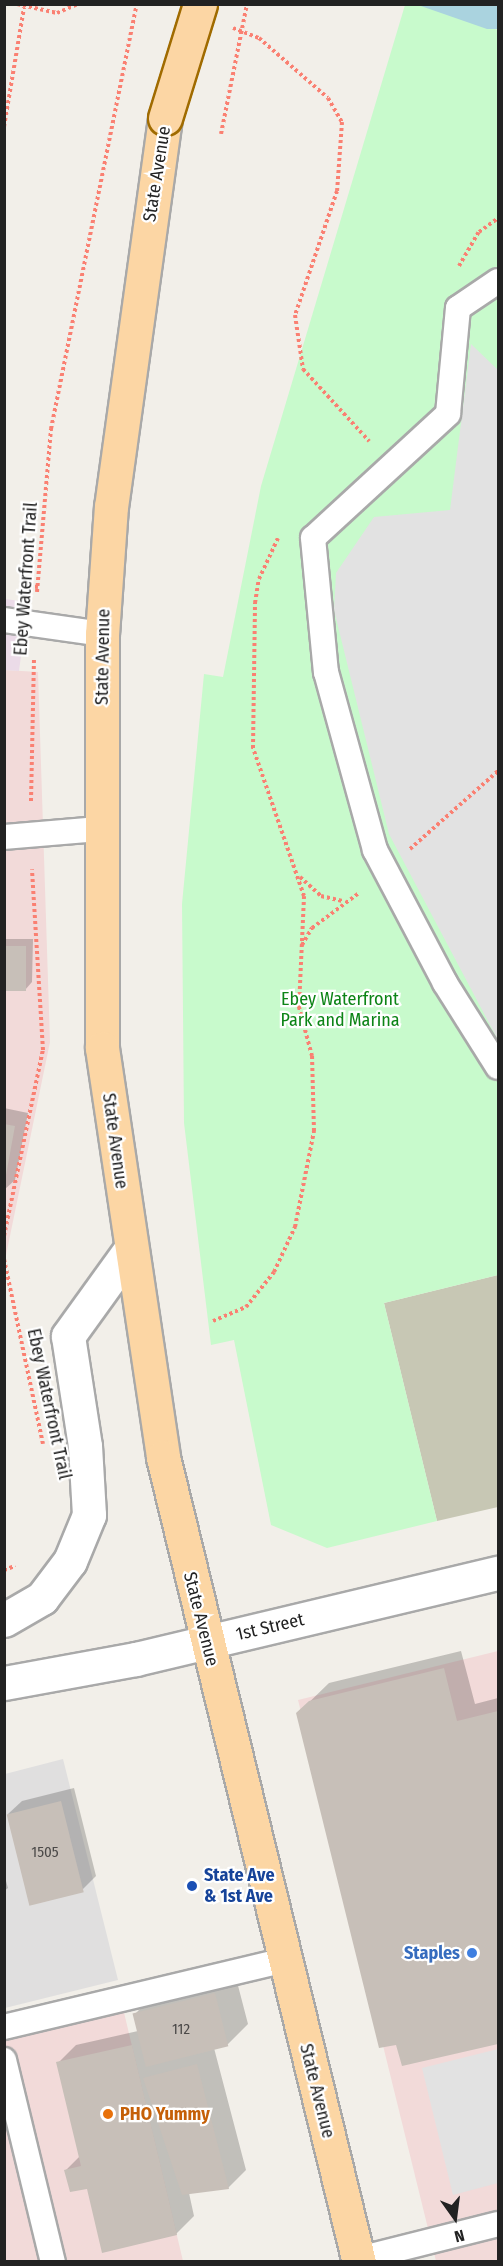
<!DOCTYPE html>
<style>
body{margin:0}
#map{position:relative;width:503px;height:2266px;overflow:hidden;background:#f2efe9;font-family:"Fira Sans Condensed",sans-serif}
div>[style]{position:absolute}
.residential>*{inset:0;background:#e0dfdf}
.commercial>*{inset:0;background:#f2dad9}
.industrial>*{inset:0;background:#ebdbe8}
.construction>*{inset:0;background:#c7c7b4}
.park>*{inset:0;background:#c8facc}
.parking>*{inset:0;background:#e2e2e2}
.water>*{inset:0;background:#aad3df}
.shadow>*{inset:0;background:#0003}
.building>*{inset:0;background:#c7bfb8;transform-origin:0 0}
.path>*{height:4px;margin-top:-2px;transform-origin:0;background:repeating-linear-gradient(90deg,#fa8072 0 3px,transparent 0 6px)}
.roads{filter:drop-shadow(2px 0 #a9a9a9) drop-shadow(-2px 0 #a9a9a9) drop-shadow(0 2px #a9a9a9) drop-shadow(0 -2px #a9a9a9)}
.service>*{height:24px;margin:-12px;padding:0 12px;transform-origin:12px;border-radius:12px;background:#fff}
.tertiary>*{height:33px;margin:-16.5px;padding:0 16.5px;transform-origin:16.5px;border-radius:16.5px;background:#fff}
.primary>*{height:33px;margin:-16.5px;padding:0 16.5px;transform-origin:16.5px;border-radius:16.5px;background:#fcd6a4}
.path-bridge>*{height:4px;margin-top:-2px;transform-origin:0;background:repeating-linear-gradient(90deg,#fa8072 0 3px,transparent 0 6px)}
.bridges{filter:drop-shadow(2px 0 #a06b00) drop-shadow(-2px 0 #a06b00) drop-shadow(0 2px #a06b00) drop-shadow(0 -2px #a06b00)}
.primary-bridge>*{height:33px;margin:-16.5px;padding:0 16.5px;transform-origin:16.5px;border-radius:16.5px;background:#fcd6a4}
.dots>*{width:16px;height:16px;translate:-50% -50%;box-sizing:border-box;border:3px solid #fff;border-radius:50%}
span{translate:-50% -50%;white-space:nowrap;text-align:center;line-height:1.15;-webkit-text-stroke:4.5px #fff;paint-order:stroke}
.number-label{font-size:15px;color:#4b4948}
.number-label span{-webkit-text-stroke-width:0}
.street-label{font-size:18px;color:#222}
.park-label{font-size:18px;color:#0c8416}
.transit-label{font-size:18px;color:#164399;font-weight:700}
.left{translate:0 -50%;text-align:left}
.shop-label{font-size:18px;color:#366cbe;font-weight:700}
.right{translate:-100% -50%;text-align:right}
.food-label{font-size:18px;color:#c56008;font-weight:700}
.frame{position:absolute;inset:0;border:6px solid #222;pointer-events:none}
.north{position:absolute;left:425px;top:2188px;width:60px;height:60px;-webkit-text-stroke:4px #fff;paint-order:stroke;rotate:166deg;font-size:16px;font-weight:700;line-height:24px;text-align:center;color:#222}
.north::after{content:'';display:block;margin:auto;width:21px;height:27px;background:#222;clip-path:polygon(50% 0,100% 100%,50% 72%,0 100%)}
</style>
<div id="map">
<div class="residential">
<i style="clip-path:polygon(63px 1759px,118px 1980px,5px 2008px,5px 1774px)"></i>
</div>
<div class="commercial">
<i style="clip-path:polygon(5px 670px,38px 672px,50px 1042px,5px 1260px)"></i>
<i style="clip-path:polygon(498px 1651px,498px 2261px,436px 2261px,298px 1700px)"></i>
<i style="clip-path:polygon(122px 2004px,183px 2261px,5px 2261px,4px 2033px)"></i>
</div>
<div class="industrial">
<i style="clip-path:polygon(5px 599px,28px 602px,19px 671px,5px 670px)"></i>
</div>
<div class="construction">
<i style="clip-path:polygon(498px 1275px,498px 1507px,437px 1521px,384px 1303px)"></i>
</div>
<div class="park">
<i style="clip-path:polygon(405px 5px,427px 5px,498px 30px,498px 1275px,384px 1303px,437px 1521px,327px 1548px,271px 1525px,234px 1340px,211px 1345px,184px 1123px,182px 904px,204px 674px,223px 677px,261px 486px)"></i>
</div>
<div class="parking">
<i style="clip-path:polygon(471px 344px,498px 370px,498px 1040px,389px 834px,334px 610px,336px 573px,374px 517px,450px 510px)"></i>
<i style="clip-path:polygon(498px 2049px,498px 2183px,453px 2195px,422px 2068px)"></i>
</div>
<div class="water">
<i style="clip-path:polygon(418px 5px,498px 5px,498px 29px,487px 29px)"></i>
</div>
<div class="shadow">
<i style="clip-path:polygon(4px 939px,33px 939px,32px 982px,25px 990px,4px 989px)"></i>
<i style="clip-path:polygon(4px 1108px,28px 1113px,15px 1180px,4px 1190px)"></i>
<i style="clip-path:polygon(461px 1651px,475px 1704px,498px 1698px,498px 2042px,403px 2065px,297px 1714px,329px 1683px)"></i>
<i style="clip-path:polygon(74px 1788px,96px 1876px,82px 1890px,8px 1814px,22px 1801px)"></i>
<i style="clip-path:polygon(4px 1874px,8px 1888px,4px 1891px)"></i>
<i style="clip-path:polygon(235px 1974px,248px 2024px,228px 2044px,214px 2048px,246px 2170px,228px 2188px,189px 2193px,194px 2216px,176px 2234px,66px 2170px,80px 2156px,58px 2063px,76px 2045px,138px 2031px,134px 2015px,154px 1995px)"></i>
</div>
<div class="building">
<i style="left:4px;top:946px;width:22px;height:45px"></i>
<i style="clip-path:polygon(4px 1124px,15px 1126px,6px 1175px,4px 1174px)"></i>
<i style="clip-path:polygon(444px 1668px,457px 1721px,498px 1711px,498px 2044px,402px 2066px,396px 2045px,379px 2048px,296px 1713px,309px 1701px)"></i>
<i style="left:61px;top:1801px;width:94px;height:56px;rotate:76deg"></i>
<i style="left:215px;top:1993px;width:55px;height:85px;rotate:76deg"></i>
<i style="clip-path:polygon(132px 2045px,177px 2235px,102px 2253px,87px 2189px,70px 2192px,64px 2170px,81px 2166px,56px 2062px)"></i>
<i style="clip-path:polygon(197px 2064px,229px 2189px,182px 2195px,143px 2078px)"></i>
</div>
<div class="path">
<i style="left:17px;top:4px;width:41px;rotate:12.7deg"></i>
<i style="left:57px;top:13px;width:23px;rotate:-23deg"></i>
<i style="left:233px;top:28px;width:28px;rotate:21deg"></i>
<i style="left:259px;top:38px;width:91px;rotate:41deg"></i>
<i style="left:328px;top:98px;width:28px;rotate:60deg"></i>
<i style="left:342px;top:122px;width:69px;rotate:94.1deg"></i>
<i style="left:337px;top:191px;width:131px;rotate:108.7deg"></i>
<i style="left:295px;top:315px;width:55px;rotate:81.6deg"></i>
<i style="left:303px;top:369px;width:98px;rotate:47.5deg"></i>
<i style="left:4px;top:127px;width:121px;rotate:-80.5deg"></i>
<i style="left:459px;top:266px;width:39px;rotate:-60deg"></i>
<i style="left:479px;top:232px;width:24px;rotate:-36deg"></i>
<i style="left:23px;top:586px;width:15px;rotate:4deg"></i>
<i style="left:37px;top:592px;width:164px;rotate:-85.1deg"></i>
<i style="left:51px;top:429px;width:434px;rotate:-78.6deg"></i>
<i style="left:31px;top:801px;width:142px;rotate:-88.8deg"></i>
<i style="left:410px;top:849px;width:118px;rotate:-41.6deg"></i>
<i style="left:300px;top:877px;width:28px;rotate:42deg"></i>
<i style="left:321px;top:896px;width:22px;rotate:13deg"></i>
<i style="left:302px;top:945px;width:20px;rotate:-60deg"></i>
<i style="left:312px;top:928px;width:59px;rotate:-36.7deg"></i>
<i style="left:4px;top:1236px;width:190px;rotate:-78.2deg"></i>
<i style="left:43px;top:1050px;width:181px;rotate:-93.5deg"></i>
<i style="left:4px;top:1259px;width:189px;rotate:78.1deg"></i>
<i style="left:213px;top:1321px;width:36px;rotate:-23deg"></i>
<i style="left:246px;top:1307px;width:45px;rotate:-51.3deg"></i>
<i style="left:274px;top:1272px;width:50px;rotate:-65deg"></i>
<i style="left:295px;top:1227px;width:98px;rotate:-78.8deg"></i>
<i style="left:314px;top:1131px;width:75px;rotate:-91.5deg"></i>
<i style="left:312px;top:1056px;width:51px;rotate:-104.9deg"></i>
<i style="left:299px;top:1007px;width:111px;rotate:-87.4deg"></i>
<i style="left:304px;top:896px;width:157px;rotate:-109deg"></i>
<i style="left:253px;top:748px;width:145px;rotate:-89.2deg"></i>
<i style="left:255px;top:603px;width:24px;rotate:-81deg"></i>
<i style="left:259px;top:579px;width:45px;rotate:-65.1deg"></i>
<i style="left:4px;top:1570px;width:12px;rotate:-20deg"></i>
</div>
<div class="roads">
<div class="service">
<i style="left:498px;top:281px;width:48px;rotate:146deg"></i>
<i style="left:458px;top:308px;width:106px;rotate:95.4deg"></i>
<i style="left:448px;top:414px;width:183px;rotate:137.4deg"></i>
<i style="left:313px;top:538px;width:135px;rotate:84.5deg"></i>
<i style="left:326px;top:672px;width:185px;rotate:74.6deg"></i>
<i style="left:375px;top:850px;width:150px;rotate:62.2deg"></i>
<i style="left:445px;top:983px;width:99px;rotate:57.8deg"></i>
<i style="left:4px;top:620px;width:99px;rotate:8.1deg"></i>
<i style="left:4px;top:837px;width:95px;rotate:-4.8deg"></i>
<i style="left:4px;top:2027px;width:289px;rotate:-13.4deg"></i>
<i style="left:4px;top:2060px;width:208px;rotate:76.4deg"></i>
<i style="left:359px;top:2259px;width:143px;rotate:-14.1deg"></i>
</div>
<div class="tertiary">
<i style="left:4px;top:1620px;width:44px;rotate:-30.1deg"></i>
<i style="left:42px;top:1598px;width:46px;rotate:-52.9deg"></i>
<i style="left:70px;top:1561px;width:50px;rotate:-67.6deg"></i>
<i style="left:89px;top:1515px;width:69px;rotate:-93.3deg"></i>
<i style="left:85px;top:1446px;width:111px;rotate:-98.8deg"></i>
<i style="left:68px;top:1336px;width:106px;rotate:-54.2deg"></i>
<i style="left:4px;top:1683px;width:134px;rotate:-10.3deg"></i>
<i style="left:136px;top:1659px;width:372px;rotate:-13.4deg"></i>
</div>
<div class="primary">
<i style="left:165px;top:118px;width:392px;rotate:97.9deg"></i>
<i style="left:111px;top:506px;width:128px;rotate:94deg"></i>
<i style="left:102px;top:634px;width:414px;rotate:90deg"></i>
<i style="left:102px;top:1048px;width:414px;rotate:81.5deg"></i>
<i style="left:163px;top:1457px;width:829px;rotate:76.32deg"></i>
</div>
</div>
<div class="path-bridge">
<i style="left:221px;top:134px;width:133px;rotate:-78.7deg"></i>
</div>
<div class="bridges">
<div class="primary-bridge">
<i style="left:165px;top:118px;width:119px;rotate:-72.9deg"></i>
</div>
</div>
<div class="dots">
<i style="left:192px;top:1886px;background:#1a4fb4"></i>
<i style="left:472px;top:1953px;background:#3f7fe0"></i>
<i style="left:108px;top:2114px;background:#e8710a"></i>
</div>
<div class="number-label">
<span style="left:45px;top:1853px">1505</span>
<span style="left:181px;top:2030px">112</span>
</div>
<div class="street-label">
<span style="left:157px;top:174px;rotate:-81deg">State Avenue</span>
<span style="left:26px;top:579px;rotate:-86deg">Ebey Waterfront Trail</span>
<span style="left:103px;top:657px;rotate:-89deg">State Avenue</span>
<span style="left:115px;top:1141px;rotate:82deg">State Avenue</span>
<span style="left:49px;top:1404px;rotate:78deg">Ebey Waterfront Trail</span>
<span style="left:201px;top:1619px;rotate:76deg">State Avenue</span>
<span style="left:270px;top:1627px;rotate:-13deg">1st Street</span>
<span style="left:317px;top:2091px;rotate:76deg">State Avenue</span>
</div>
<div class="park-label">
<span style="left:340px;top:1010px">Ebey Waterfront<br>Park and Marina</span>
</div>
<div class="transit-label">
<span class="left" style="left:204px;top:1886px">State Ave<br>&amp; 1st Ave</span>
</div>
<div class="shop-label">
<span class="right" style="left:460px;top:1953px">Staples</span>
</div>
<div class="food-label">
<span class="left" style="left:120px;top:2114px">PHO Yummy</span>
</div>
<div class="frame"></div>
<div class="north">N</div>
</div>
